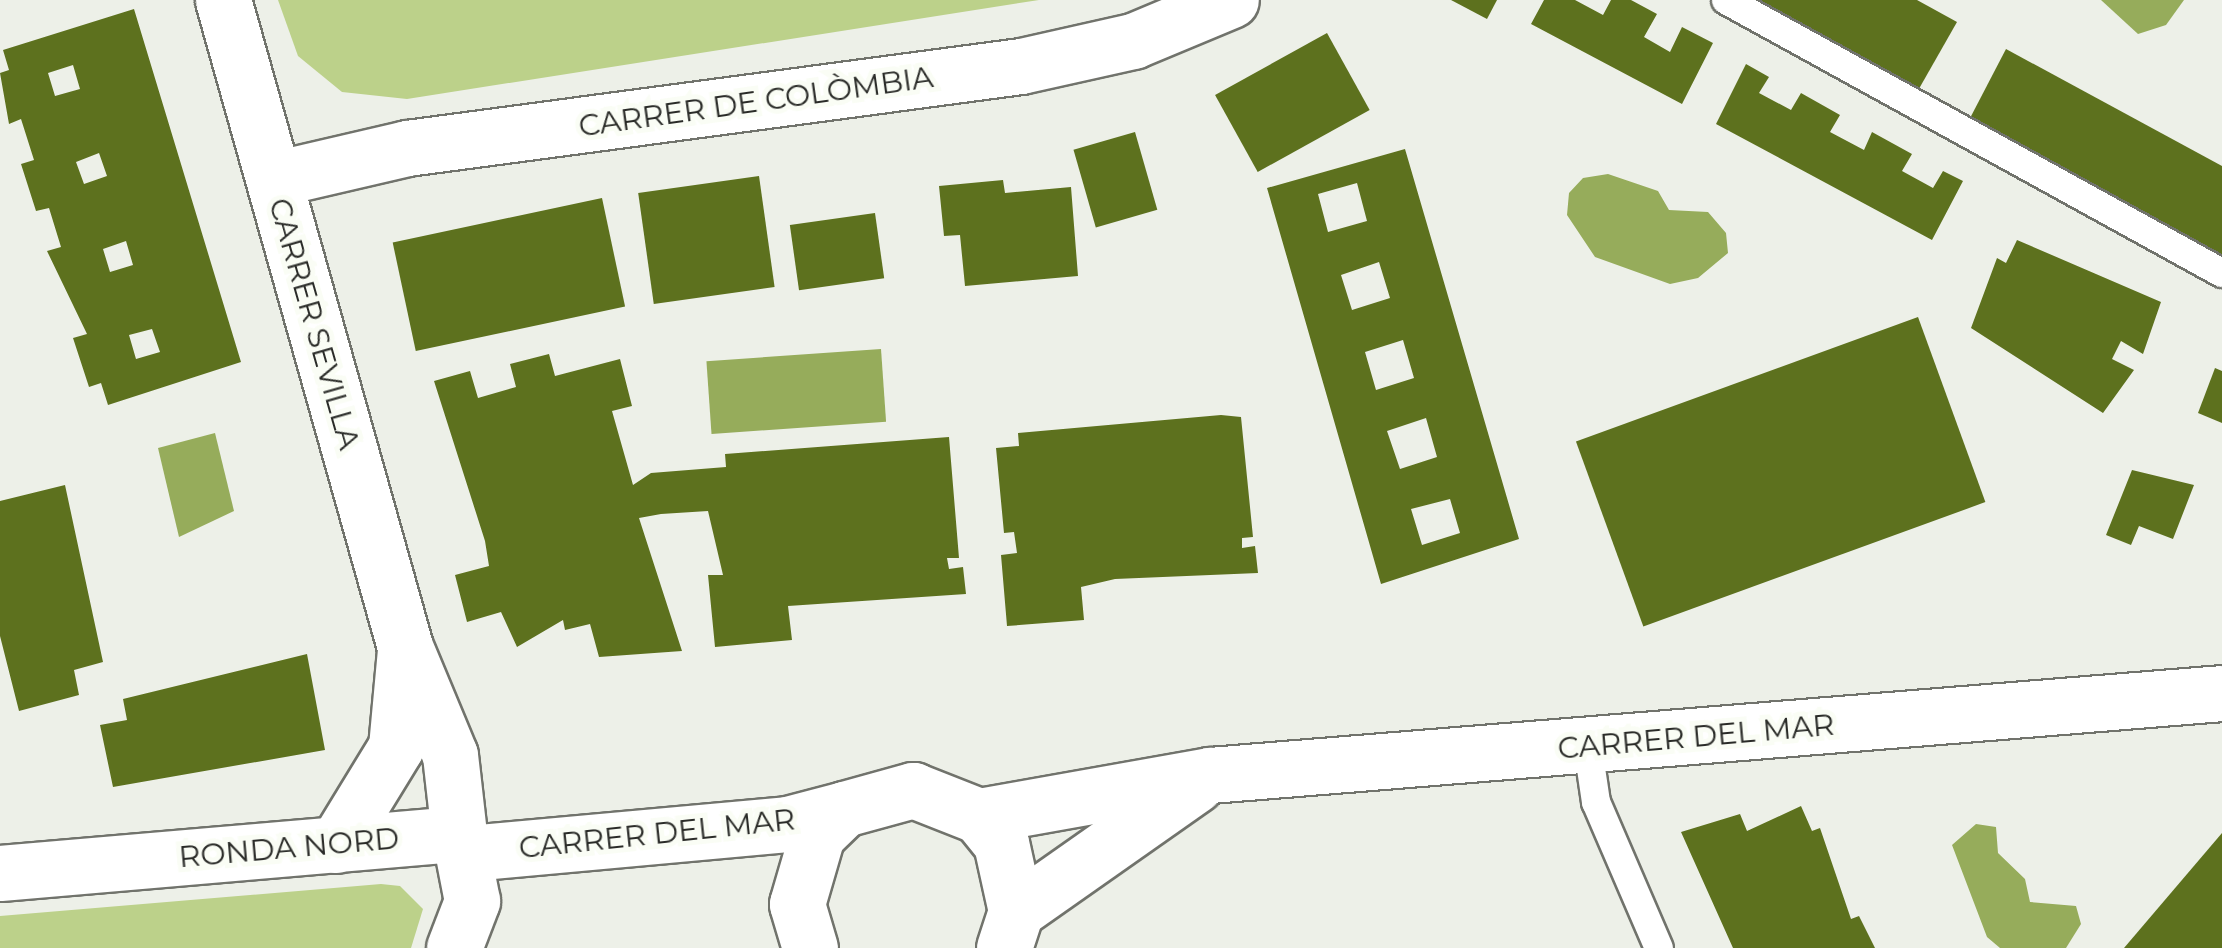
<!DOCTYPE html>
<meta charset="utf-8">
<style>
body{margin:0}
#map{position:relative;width:2222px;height:948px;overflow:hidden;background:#edf0e8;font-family:Montserrat,sans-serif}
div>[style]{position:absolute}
.green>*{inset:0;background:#bcd18a}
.water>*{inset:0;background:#96ac5b;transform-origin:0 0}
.building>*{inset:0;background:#5d711e;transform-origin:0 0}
.roads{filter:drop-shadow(2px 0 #71736c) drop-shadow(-2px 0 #71736c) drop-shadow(0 2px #71736c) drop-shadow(0 -2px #71736c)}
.lane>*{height:28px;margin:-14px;padding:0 14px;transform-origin:14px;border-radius:14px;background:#fff}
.street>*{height:55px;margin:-27.5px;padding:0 27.5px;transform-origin:27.5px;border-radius:27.5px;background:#fff}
.secondary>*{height:55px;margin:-27.5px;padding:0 27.5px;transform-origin:27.5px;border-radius:27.5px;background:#fff}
span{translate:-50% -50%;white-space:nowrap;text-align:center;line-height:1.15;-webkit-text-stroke:10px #fafdf5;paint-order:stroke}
.street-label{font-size:30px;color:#2a2b28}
</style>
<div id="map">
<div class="green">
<i style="clip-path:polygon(278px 0,1039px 0,407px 99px,342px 92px,298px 56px)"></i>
<i style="clip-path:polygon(381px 884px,400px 886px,423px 909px,411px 948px,0 948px,0 916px)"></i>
</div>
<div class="water">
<i style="clip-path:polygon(2101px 0,2184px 0,2166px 25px,2138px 34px)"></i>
<i style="clip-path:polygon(1608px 174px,1658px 191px,1669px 210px,1708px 212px,1726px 233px,1728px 253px,1698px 278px,1670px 284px,1595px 257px,1567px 215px,1569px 193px,1583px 178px)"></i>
<i style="left:881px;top:349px;width:73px;height:175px;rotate:86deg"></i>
<i style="clip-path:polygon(215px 433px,234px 511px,179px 537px,158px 448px)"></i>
<i style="clip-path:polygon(1976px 824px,1996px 827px,1998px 853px,2025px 879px,2030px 902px,2076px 906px,2081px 924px,2066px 948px,2000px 948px,1987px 937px,1952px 845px)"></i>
</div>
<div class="building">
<i style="clip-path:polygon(1451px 0,1497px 0,1487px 19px)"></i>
<i style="clip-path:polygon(1544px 0,1575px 0,1603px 15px,1611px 0,1631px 0,1657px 14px,1644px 37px,1670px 52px,1682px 27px,1713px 43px,1682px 104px,1531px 24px)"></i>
<i style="clip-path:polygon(1745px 0,1917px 0,1957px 22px,1916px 94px)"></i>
<i style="clip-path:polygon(evenodd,134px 9px,241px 362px,108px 405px,101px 383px,89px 387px,73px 338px,87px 334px,47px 251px,61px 247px,49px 208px,36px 211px,21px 164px,34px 160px,21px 119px,9px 124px,0 73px,9px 70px,3px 50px,134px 9px,73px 65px,80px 89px,55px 96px,48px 73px,73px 65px,134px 9px,99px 153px,107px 176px,84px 184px,76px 162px,99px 153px,134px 9px,126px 241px,133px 265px,110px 272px,103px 249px,126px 241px,134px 9px,152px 329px,160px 352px,136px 359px,129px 335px,152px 329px)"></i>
<i style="left:1327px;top:33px;width:88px;height:128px;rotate:61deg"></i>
<i style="clip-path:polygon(2006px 49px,2222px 166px,2222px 261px,1968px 122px)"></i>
<i style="clip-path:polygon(1746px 64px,1769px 77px,1759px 93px,1791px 110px,1801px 93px,1840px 115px,1830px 132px,1864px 150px,1872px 132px,1912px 154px,1902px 171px,1933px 188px,1943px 171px,1963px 181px,1932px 240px,1716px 124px)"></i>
<i style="left:1135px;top:132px;width:81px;height:64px;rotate:74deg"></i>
<i style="clip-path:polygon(evenodd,1405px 149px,1519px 539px,1381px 584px,1267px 188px,1405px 149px,1357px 183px,1367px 221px,1328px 232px,1318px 194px,1357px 183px,1405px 149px,1379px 262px,1390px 298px,1352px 310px,1341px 275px,1379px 262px,1405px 149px,1403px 340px,1414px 378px,1376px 390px,1365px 352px,1403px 340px,1405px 149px,1426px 418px,1437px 457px,1400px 469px,1387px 431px,1426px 418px,1405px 149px,1450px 499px,1460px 533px,1422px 545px,1411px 509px,1450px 499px)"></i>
<i style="left:759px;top:176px;width:112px;height:122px;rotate:82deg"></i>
<i style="clip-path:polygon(1003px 180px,1005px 193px,1071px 187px,1078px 276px,965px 286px,960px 235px,944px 236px,939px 186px)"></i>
<i style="left:602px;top:198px;width:111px;height:214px;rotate:78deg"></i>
<i style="left:875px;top:213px;width:66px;height:86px;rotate:82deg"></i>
<i style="clip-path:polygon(2017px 240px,2161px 302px,2143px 354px,2121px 341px,2112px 359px,2134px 370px,2103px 413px,1971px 328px,1997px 258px,2006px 263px)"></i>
<i style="left:1918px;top:317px;width:197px;height:364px;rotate:70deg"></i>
<i style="clip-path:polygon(549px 354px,555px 376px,620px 359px,632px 406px,612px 411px,633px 485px,651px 473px,726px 467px,725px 454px,949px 437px,959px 558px,947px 558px,949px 569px,963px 567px,966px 594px,788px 606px,792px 640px,715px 647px,708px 575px,723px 575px,708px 511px,661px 514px,639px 518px,682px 651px,599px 657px,590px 624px,565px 630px,563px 620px,517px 647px,501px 612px,467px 622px,455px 575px,489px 566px,485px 541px,434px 381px,470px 371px,478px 398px,516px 387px,510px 364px)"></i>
<i style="clip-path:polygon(2215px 368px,2222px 371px,2222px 423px,2198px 413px)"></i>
<i style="clip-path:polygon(1221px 415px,1241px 417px,1253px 537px,1242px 538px,1242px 548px,1255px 546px,1258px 573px,1115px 579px,1081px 587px,1084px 620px,1007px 626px,1001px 555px,1017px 553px,1014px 532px,1004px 533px,996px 448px,1019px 446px,1018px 433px)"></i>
<i style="clip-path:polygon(2132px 470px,2194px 485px,2173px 539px,2139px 526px,2131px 545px,2106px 535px)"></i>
<i style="clip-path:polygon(65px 485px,103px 662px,74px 670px,79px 695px,19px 711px,0 636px,0 501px)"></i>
<i style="clip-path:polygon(307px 654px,325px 750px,113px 787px,100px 725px,127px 720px,123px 699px)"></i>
<i style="clip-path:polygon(1801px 806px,1812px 831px,1820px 828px,1851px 919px,1859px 916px,1875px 948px,1733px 948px,1681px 832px,1740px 814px,1747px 831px)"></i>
<i style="clip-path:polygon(2222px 833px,2222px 948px,2124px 948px)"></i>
</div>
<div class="roads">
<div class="lane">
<i style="left:1726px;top:0;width:566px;rotate:28.83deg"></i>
<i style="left:1588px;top:748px;width:55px;rotate:81.6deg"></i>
<i style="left:1596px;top:802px;width:159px;rotate:66.7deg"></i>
</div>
<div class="street">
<i style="left:274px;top:179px;width:137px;rotate:-13.1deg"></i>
<i style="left:407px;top:148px;width:619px;rotate:-7.61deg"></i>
<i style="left:1021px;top:66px;width:115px;rotate:-12.6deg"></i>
<i style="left:1133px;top:41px;width:106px;rotate:-22.7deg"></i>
</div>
<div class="secondary">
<i style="left:223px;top:0;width:672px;rotate:74.29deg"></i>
<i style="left:405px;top:647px;width:117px;rotate:67.4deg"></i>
<i style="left:450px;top:755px;width:80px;rotate:83.5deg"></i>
<i style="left:979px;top:816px;width:235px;rotate:-10.1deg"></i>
<i style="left:1210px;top:775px;width:1015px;rotate:-4.63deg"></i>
<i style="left:336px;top:845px;width:115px;rotate:-58.5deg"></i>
<i style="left:396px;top:747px;width:97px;rotate:-84.7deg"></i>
<i style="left:469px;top:853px;width:319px;rotate:-5.2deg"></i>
<i style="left:787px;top:824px;width:59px;rotate:-14.7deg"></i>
<i style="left:0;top:873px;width:461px;rotate:-4.9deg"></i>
<i style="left:459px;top:834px;width:68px;rotate:79deg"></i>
<i style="left:472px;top:901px;width:50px;rotate:111deg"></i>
<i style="left:1016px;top:911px;width:219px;rotate:-35.1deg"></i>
<i style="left:810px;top:948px;width:46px;rotate:-106.5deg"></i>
<i style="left:797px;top:904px;width:72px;rotate:-73.8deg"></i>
<i style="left:817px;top:835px;width:37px;rotate:-44deg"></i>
<i style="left:844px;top:809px;width:72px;rotate:-15.4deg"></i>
<i style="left:913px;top:790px;width:71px;rotate:21.5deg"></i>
<i style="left:979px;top:816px;width:35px;rotate:51deg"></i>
<i style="left:1001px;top:843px;width:70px;rotate:77.6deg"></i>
<i style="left:1016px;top:911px;width:39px;rotate:108deg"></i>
</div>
</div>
<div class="street-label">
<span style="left:756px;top:102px;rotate:-8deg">CARRER DE COLÒMBIA</span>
<span style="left:314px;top:324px;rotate:74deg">CARRER SEVILLA</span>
<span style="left:1696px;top:737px;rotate:-5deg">CARRER DEL MAR</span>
<span style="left:657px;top:834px;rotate:-6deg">CARRER DEL MAR</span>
<span style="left:289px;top:848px;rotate:-5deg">RONDA NORD</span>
</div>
</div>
